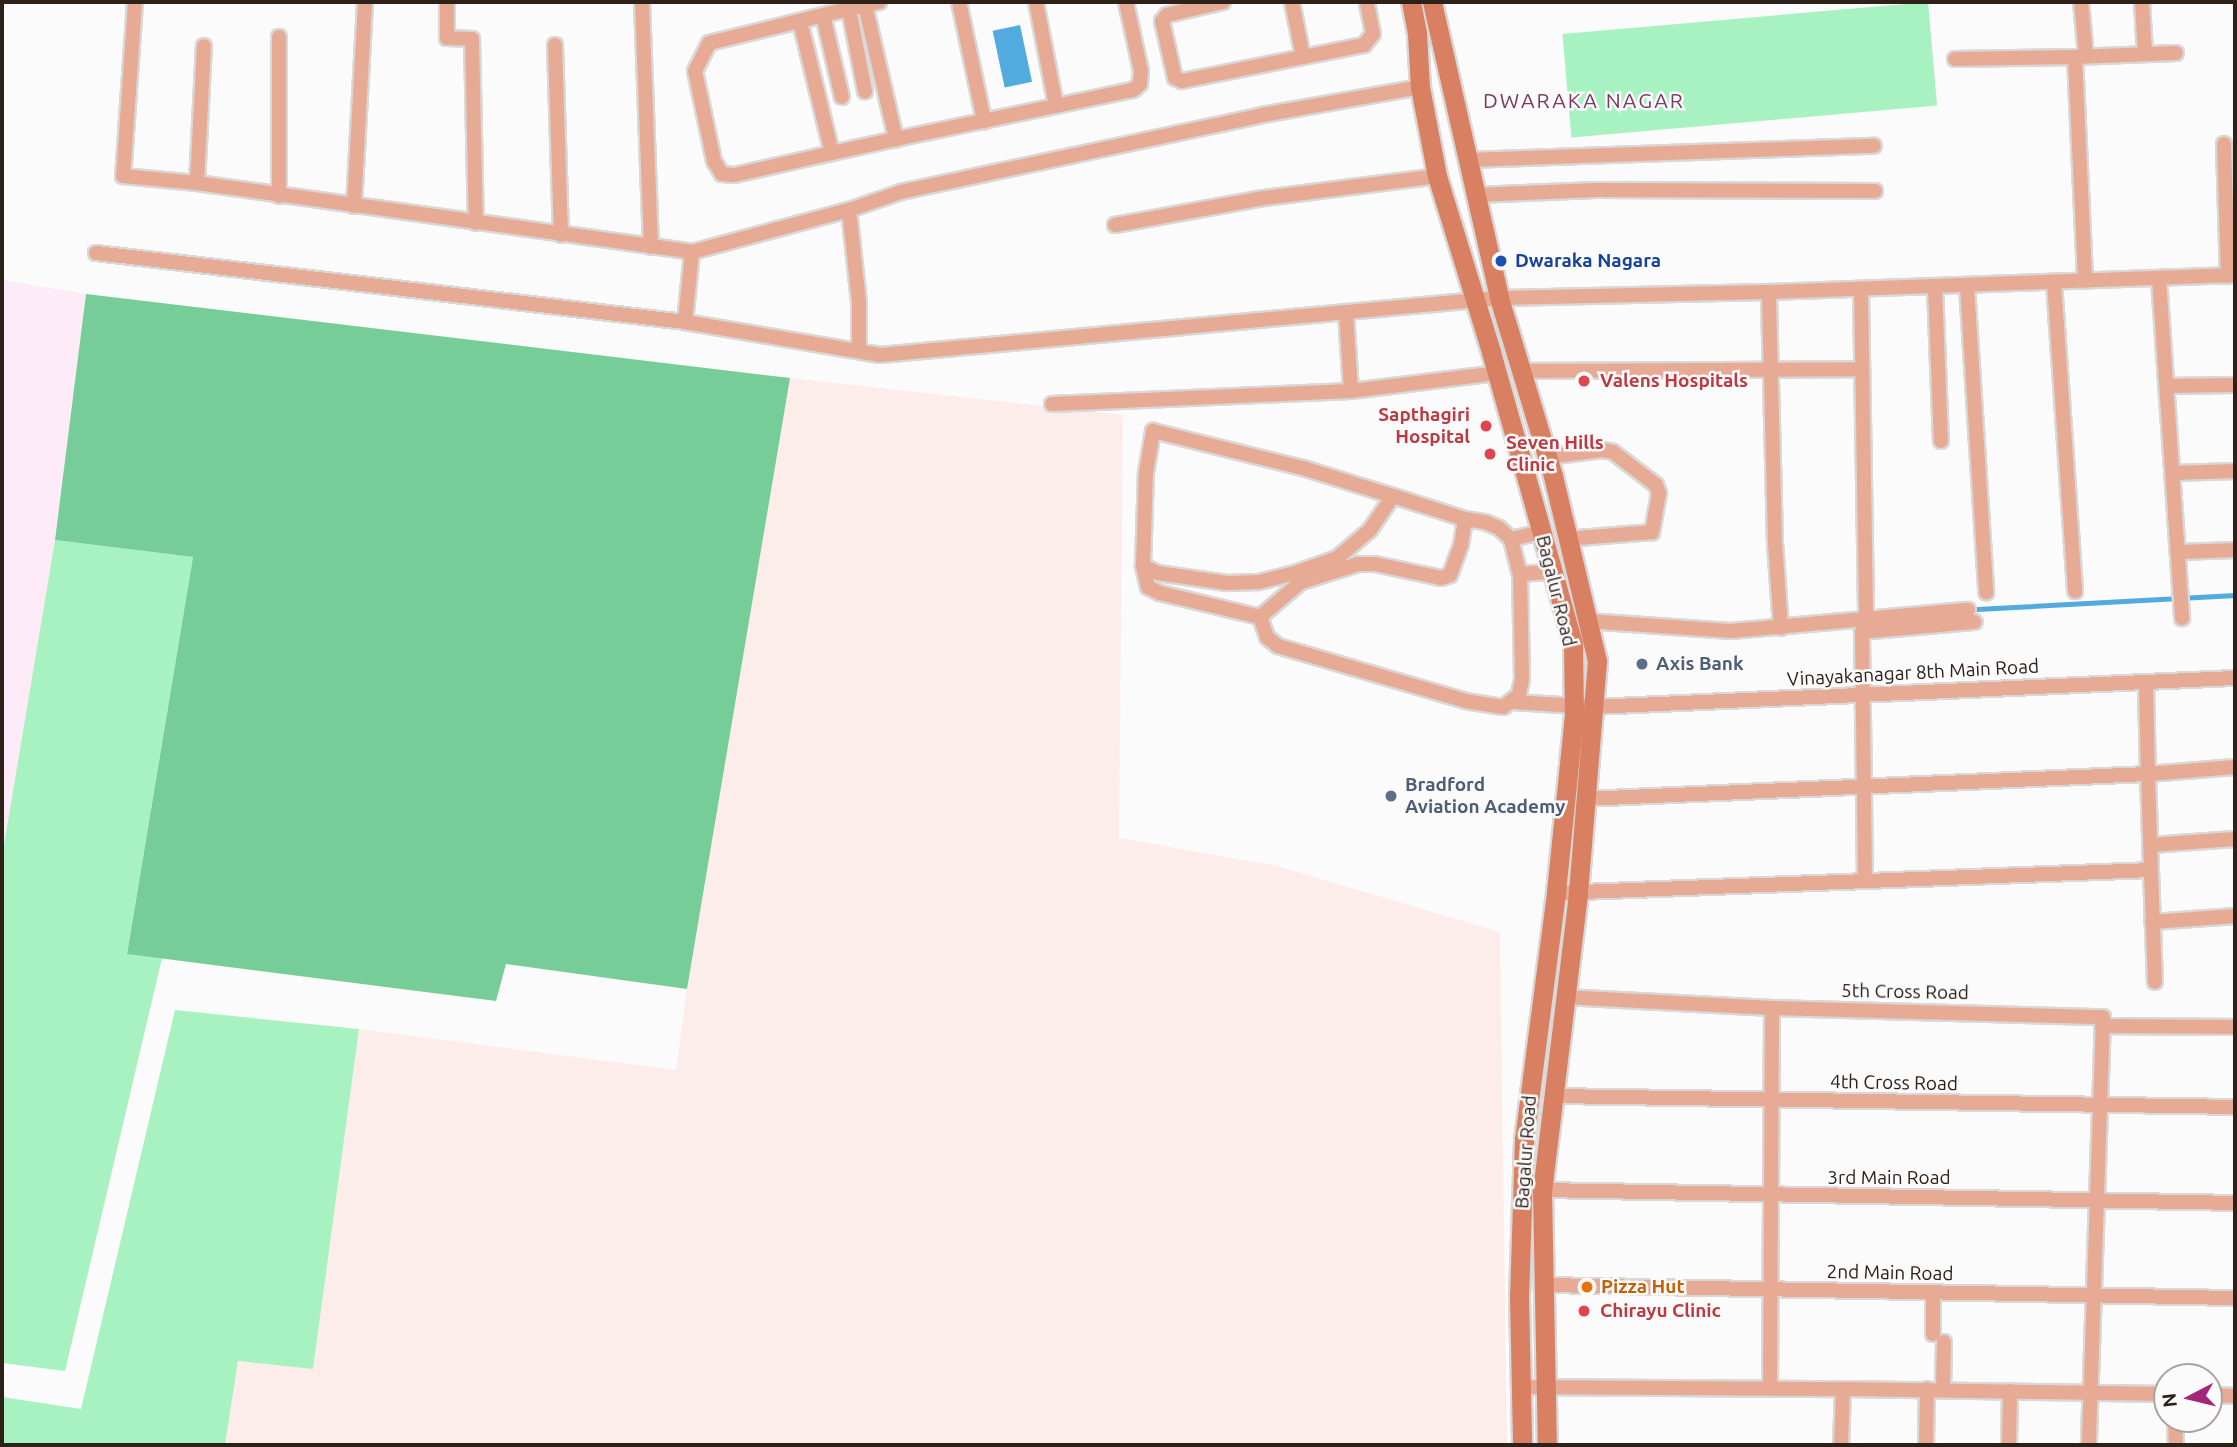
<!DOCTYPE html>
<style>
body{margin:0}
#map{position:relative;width:2237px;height:1447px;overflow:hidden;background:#fbfbfb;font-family:Ubuntu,sans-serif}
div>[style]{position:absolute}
.commercial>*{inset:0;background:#fdebf7}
.industrial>*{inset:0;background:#fdedea}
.green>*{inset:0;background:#a8f1c1;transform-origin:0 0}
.forest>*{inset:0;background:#77cd98}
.water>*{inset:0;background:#51abdf;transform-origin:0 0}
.stream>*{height:4.5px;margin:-2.25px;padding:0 2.25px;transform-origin:2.25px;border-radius:2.25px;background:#51abdf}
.roads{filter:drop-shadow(2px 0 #dad8d7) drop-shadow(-2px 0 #dad8d7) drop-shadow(0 2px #dad8d7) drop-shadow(0 -2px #dad8d7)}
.minor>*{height:14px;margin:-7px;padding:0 7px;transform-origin:7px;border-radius:7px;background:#e7aa94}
.secondary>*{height:19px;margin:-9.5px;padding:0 9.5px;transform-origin:9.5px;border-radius:9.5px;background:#d88061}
.dots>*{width:19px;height:19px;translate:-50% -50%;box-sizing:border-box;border:4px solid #fbfbfb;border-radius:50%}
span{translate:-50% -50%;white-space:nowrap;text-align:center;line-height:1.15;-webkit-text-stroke:5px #fbfbfb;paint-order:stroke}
.transit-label{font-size:19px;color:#164399;font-weight:700}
.left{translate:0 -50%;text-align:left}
.health-label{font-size:19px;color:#be3a42;font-weight:700}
.right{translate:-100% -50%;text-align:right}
.street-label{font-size:19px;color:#2e2119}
.service-label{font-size:19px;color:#4e5e75;font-weight:700}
.food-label{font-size:19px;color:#c56008;font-weight:700}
.neighbourhood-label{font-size:21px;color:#7a3b60;letter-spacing:2px}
.frame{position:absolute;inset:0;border:4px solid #2e2119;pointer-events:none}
.north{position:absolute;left:2153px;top:1363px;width:70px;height:70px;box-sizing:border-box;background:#fbfbfb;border:2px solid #a9a4a1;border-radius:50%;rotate:263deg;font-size:19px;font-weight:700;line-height:28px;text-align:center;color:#2e2119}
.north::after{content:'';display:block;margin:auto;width:24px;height:32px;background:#a42678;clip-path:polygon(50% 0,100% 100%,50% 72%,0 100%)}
</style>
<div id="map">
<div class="commercial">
<i style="clip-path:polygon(2px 280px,86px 294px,55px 540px,2px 857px)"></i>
</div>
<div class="industrial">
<i style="clip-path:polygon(790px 378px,1123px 415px,1119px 838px,1277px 866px,1500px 932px,1507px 1445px,225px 1445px,238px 1361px,313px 1369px,359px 1029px,676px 1070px,687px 989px)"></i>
</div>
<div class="green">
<i style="left:1928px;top:2px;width:104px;height:367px;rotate:85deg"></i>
<i style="clip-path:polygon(55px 540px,193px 557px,127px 953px,162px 958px,65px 1371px,2px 1363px,2px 857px)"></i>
<i style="clip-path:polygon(175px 1010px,359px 1029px,313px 1369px,238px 1361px,225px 1445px,2px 1445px,2px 1397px,81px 1409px)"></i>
</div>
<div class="forest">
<i style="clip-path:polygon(86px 294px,790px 378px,687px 989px,506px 964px,496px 1001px,127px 954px,193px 557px,55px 540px)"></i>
</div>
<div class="water">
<i style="left:1020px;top:25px;width:58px;height:28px;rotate:78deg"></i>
</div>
<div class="stream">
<i style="left:1977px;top:609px;width:258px;rotate:-3.1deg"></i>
</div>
<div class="roads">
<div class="minor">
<i style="left:135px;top:2px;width:174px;rotate:93.9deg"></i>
<i style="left:123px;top:176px;width:74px;rotate:5.4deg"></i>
<i style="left:197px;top:183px;width:500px;rotate:7.9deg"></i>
<i style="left:447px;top:2px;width:36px;rotate:90deg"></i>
<i style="left:447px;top:38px;width:25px;rotate:2deg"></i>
<i style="left:472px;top:39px;width:184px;rotate:88.8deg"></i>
<i style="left:642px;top:2px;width:245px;rotate:87.9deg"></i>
<i style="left:959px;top:2px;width:122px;rotate:78.1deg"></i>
<i style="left:1036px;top:2px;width:106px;rotate:79.1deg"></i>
<i style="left:1223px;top:2px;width:57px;rotate:166.9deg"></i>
<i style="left:1167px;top:15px;width:8px;rotate:130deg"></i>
<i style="left:1162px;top:21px;width:58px;rotate:77.2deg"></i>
<i style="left:1175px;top:78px;width:8px;rotate:23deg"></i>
<i style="left:1182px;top:81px;width:186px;rotate:-11.2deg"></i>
<i style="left:1364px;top:45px;width:14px;rotate:-51deg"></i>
<i style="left:1373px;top:34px;width:33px;rotate:-101deg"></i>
<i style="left:1292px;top:2px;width:56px;rotate:78.7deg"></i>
<i style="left:2081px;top:2px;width:54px;rotate:84.7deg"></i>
<i style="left:2142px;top:2px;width:52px;rotate:86.7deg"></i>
<i style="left:865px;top:5px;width:138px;rotate:77deg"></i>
<i style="left:896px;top:139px;width:242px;rotate:-11.7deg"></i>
<i style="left:1133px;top:90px;width:9px;rotate:-41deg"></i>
<i style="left:1140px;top:84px;width:13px;rotate:-86deg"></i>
<i style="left:1141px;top:71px;width:71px;rotate:-102.3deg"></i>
<i style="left:849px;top:9px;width:84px;rotate:79deg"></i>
<i style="left:823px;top:15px;width:84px;rotate:77deg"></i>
<i style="left:800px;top:21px;width:136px;rotate:76.4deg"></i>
<i style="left:832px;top:153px;width:100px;rotate:167.3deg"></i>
<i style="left:734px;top:175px;width:12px;rotate:-175deg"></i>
<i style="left:722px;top:174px;width:15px;rotate:-122deg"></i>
<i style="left:714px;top:161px;width:92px;rotate:-101.9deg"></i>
<i style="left:695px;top:71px;width:31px;rotate:-63deg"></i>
<i style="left:709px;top:43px;width:144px;rotate:-13.7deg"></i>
<i style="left:849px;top:9px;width:31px;rotate:-13deg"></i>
<i style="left:555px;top:45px;width:190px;rotate:88.2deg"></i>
<i style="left:2075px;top:57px;width:101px;rotate:-2.3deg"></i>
<i style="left:1955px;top:59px;width:120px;rotate:-1deg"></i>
<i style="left:2075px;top:57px;width:224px;rotate:87.4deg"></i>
<i style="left:2224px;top:144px;width:132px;rotate:88.3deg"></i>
<i style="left:832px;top:153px;width:66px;rotate:-12.3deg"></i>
<i style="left:1468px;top:160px;width:406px;rotate:-2deg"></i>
<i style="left:197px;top:183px;width:137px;rotate:-87.1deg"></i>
<i style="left:1475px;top:195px;width:121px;rotate:-2.4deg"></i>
<i style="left:1596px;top:190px;width:279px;rotate:0.2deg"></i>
<i style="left:279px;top:196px;width:159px;rotate:-90deg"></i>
<i style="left:354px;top:206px;width:204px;rotate:-86.9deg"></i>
<i style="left:849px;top:210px;width:93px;rotate:83.8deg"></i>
<i style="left:859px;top:302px;width:48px;rotate:90deg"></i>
<i style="left:1115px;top:225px;width:151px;rotate:-10.3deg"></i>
<i style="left:1264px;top:198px;width:174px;rotate:-7.2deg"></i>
<i style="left:96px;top:253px;width:593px;rotate:6.68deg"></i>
<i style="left:685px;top:322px;width:198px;rotate:9.6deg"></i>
<i style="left:880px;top:355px;width:622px;rotate:-5.26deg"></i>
<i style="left:1499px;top:298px;width:270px;rotate:-1.3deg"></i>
<i style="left:2159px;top:279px;width:340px;rotate:86.1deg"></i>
<i style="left:2054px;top:282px;width:310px;rotate:86.1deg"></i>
<i style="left:1967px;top:286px;width:307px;rotate:86.4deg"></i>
<i style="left:1935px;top:287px;width:154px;rotate:87.8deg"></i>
<i style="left:1861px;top:290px;width:330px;rotate:89.1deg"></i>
<i style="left:1346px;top:312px;width:79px;rotate:86.4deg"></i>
<i style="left:685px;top:322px;width:70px;rotate:-84.3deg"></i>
<i style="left:692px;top:252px;width:163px;rotate:-15deg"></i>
<i style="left:849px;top:210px;width:55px;rotate:-19.1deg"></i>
<i style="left:901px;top:192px;width:369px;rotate:-12deg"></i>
<i style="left:1262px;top:115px;width:160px;rotate:-10deg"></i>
<i style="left:1521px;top:371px;width:341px;rotate:-0.3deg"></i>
<i style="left:2167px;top:386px;width:68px;rotate:-0.8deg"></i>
<i style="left:1052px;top:404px;width:299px;rotate:-2.5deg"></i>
<i style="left:1351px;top:391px;width:147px;rotate:-7deg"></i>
<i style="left:1548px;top:457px;width:54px;rotate:-7.4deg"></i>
<i style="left:1602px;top:450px;width:11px;rotate:10deg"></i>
<i style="left:1613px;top:452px;width:54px;rotate:37.5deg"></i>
<i style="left:1656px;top:485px;width:9px;rotate:69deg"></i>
<i style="left:1659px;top:493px;width:40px;rotate:100deg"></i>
<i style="left:1652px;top:532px;width:86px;rotate:175.3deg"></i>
<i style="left:2174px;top:473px;width:61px;rotate:-1.9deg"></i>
<i style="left:1393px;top:496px;width:41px;rotate:124.1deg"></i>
<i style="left:1370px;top:530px;width:43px;rotate:139.7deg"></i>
<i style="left:1337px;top:558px;width:45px;rotate:160.3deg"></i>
<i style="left:1295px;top:573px;width:38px;rotate:166deg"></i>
<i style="left:1258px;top:582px;width:31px;rotate:178deg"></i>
<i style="left:1227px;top:583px;width:70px;rotate:-171.8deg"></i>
<i style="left:1158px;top:573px;width:17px;rotate:-155deg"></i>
<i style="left:1143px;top:566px;width:93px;rotate:-88.2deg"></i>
<i style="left:1146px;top:473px;width:43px;rotate:-80.5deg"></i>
<i style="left:1153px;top:431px;width:154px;rotate:13.9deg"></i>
<i style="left:1303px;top:468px;width:94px;rotate:17.3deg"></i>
<i style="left:1393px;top:496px;width:76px;rotate:17.7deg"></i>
<i style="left:1465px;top:519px;width:20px;rotate:9deg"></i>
<i style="left:1485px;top:522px;width:15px;rotate:23deg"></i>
<i style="left:1499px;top:528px;width:16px;rotate:43deg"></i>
<i style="left:1511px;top:539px;width:36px;rotate:76deg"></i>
<i style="left:1520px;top:574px;width:105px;rotate:88.9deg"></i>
<i style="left:1522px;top:679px;width:16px;rotate:101deg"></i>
<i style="left:1519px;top:695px;width:20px;rotate:143deg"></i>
<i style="left:1503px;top:707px;width:37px;rotate:-171deg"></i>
<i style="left:1466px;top:701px;width:196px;rotate:-163.7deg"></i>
<i style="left:1278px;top:646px;width:14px;rotate:-141deg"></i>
<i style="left:1267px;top:637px;width:21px;rotate:-109deg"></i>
<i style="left:1260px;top:617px;width:54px;rotate:-40.5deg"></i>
<i style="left:1301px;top:582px;width:60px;rotate:-17.5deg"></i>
<i style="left:1358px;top:564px;width:17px"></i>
<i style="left:1375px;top:564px;width:67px;rotate:12deg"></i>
<i style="left:1441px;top:578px;width:9px;rotate:-18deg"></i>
<i style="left:1450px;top:575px;width:32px;rotate:-70deg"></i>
<i style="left:1461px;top:545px;width:26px;rotate:-81deg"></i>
<i style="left:1511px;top:539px;width:31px;rotate:-13deg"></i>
<i style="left:2180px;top:552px;width:55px;rotate:-2.1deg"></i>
<i style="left:1143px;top:566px;width:22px;rotate:77deg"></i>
<i style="left:1148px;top:587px;width:13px;rotate:27deg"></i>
<i style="left:1160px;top:593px;width:103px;rotate:13.5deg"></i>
<i style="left:1520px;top:574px;width:32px;rotate:-4deg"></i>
<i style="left:1587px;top:621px;width:144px;rotate:4deg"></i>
<i style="left:1731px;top:631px;width:238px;rotate:-5.1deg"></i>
<i style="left:1781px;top:628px;width:85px;rotate:-94deg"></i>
<i style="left:1775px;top:543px;width:251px;rotate:-91.4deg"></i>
<i style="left:1769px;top:292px;width:466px;rotate:-2.1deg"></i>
<i style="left:2146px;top:682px;width:92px;rotate:88.8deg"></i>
<i style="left:2148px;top:774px;width:87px;rotate:-4.6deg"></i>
<i style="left:1513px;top:702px;width:80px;rotate:3.6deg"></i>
<i style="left:1593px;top:707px;width:643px;rotate:-2.59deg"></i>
<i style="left:1584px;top:799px;width:565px;rotate:-2.54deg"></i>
<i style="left:2148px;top:774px;width:96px;rotate:88.2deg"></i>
<i style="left:2151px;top:845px;width:84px;rotate:-4.1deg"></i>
<i style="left:1865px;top:880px;width:248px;rotate:-90.7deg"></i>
<i style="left:1862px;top:632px;width:113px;rotate:-5.1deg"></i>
<i style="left:1556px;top:893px;width:595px;rotate:-2.21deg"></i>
<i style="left:2151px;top:870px;width:112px;rotate:88deg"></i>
<i style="left:2152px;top:922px;width:83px;rotate:-4.1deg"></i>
<i style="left:1564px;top:997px;width:208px;rotate:3deg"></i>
<i style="left:1772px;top:1008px;width:331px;rotate:1.6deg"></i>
<i style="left:2103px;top:1017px;width:428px;rotate:91.9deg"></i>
<i style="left:2102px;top:1026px;width:133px;rotate:0.4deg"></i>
<i style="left:1553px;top:1096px;width:682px;rotate:0.92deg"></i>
<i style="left:1542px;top:1190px;width:693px;rotate:1.07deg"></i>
<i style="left:1544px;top:1285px;width:691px;rotate:1.08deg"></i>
<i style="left:1933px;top:1292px;width:42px;rotate:90deg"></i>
<i style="left:1521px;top:1387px;width:322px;rotate:0.4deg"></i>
<i style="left:1843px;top:1389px;width:56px;rotate:92deg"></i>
<i style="left:1770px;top:1388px;width:380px;rotate:-89.7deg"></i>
<i style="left:1843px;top:1389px;width:324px;rotate:0.9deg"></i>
<i style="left:1943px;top:1389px;width:47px;rotate:-88.8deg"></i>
<i style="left:2209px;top:1395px;width:26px;rotate:2deg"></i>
<i style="left:2175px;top:1419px;width:26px;rotate:88deg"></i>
<i style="left:1926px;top:1445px;width:56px;rotate:-89deg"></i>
<i style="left:2009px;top:1445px;width:54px;rotate:-88.9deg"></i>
</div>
<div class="secondary">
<i style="left:1411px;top:2px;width:33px;rotate:79deg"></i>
<i style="left:1417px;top:34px;width:53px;rotate:86.8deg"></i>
<i style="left:1420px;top:87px;width:91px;rotate:79.2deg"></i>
<i style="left:1437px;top:176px;width:184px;rotate:72.9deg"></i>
<i style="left:1491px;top:352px;width:303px;rotate:74.3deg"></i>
<i style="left:1573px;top:644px;width:71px;rotate:89.2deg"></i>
<i style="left:1574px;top:715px;width:179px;rotate:95.8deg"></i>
<i style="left:1556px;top:893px;width:249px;rotate:97.4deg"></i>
<i style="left:1524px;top:1140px;width:156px;rotate:91.8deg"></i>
<i style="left:1519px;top:1296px;width:149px;rotate:88.8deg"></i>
<i style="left:1432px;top:2px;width:303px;rotate:77.2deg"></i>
<i style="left:1499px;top:298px;width:186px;rotate:73.1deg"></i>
<i style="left:1553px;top:476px;width:190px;rotate:76.6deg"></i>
<i style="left:1597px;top:661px;width:234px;rotate:94.7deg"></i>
<i style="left:1578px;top:894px;width:298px;rotate:96.9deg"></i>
<i style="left:1542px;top:1190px;width:255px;rotate:88.9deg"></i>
</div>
</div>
<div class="dots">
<i style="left:1501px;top:261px;background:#1a4fb4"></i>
<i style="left:1584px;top:381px;background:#e0444e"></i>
<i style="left:1486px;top:426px;background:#e0444e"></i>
<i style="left:1490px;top:454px;background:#e0444e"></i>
<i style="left:1642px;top:664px;background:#5c6f8a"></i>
<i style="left:1391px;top:796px;background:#5c6f8a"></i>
<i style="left:1587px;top:1287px;background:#e8710a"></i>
<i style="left:1584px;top:1311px;background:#e0444e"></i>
</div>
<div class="transit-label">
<span class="left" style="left:1515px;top:261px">Dwaraka Nagara</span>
</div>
<div class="health-label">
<span class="left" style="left:1600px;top:381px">Valens Hospitals</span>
<span class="right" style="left:1470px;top:426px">Sapthagiri<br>Hospital</span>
<span class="left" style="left:1506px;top:454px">Seven Hills<br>Clinic</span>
<span class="left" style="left:1600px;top:1311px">Chirayu Clinic</span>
</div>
<div class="street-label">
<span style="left:1556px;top:591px;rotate:76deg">Bagalur Road</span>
<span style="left:1913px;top:673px;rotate:-3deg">Vinayakanagar 8th Main Road</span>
<span style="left:1905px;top:992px;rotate:1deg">5th Cross Road</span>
<span style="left:1894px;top:1083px;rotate:1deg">4th Cross Road</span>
<span style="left:1526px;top:1152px;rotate:-86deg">Bagalur Road</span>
<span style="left:1889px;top:1178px">3rd Main Road</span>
<span style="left:1890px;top:1273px;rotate:1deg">2nd Main Road</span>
</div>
<div class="service-label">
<span class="left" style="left:1656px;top:664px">Axis Bank</span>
<span class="left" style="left:1405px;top:796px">Bradford<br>Aviation Academy</span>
</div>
<div class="food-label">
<span class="left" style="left:1601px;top:1287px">Pizza Hut</span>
</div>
<div class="neighbourhood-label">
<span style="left:1584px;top:100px">DWARAKA NAGAR</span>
</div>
<div class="frame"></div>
<div class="north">N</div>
</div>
